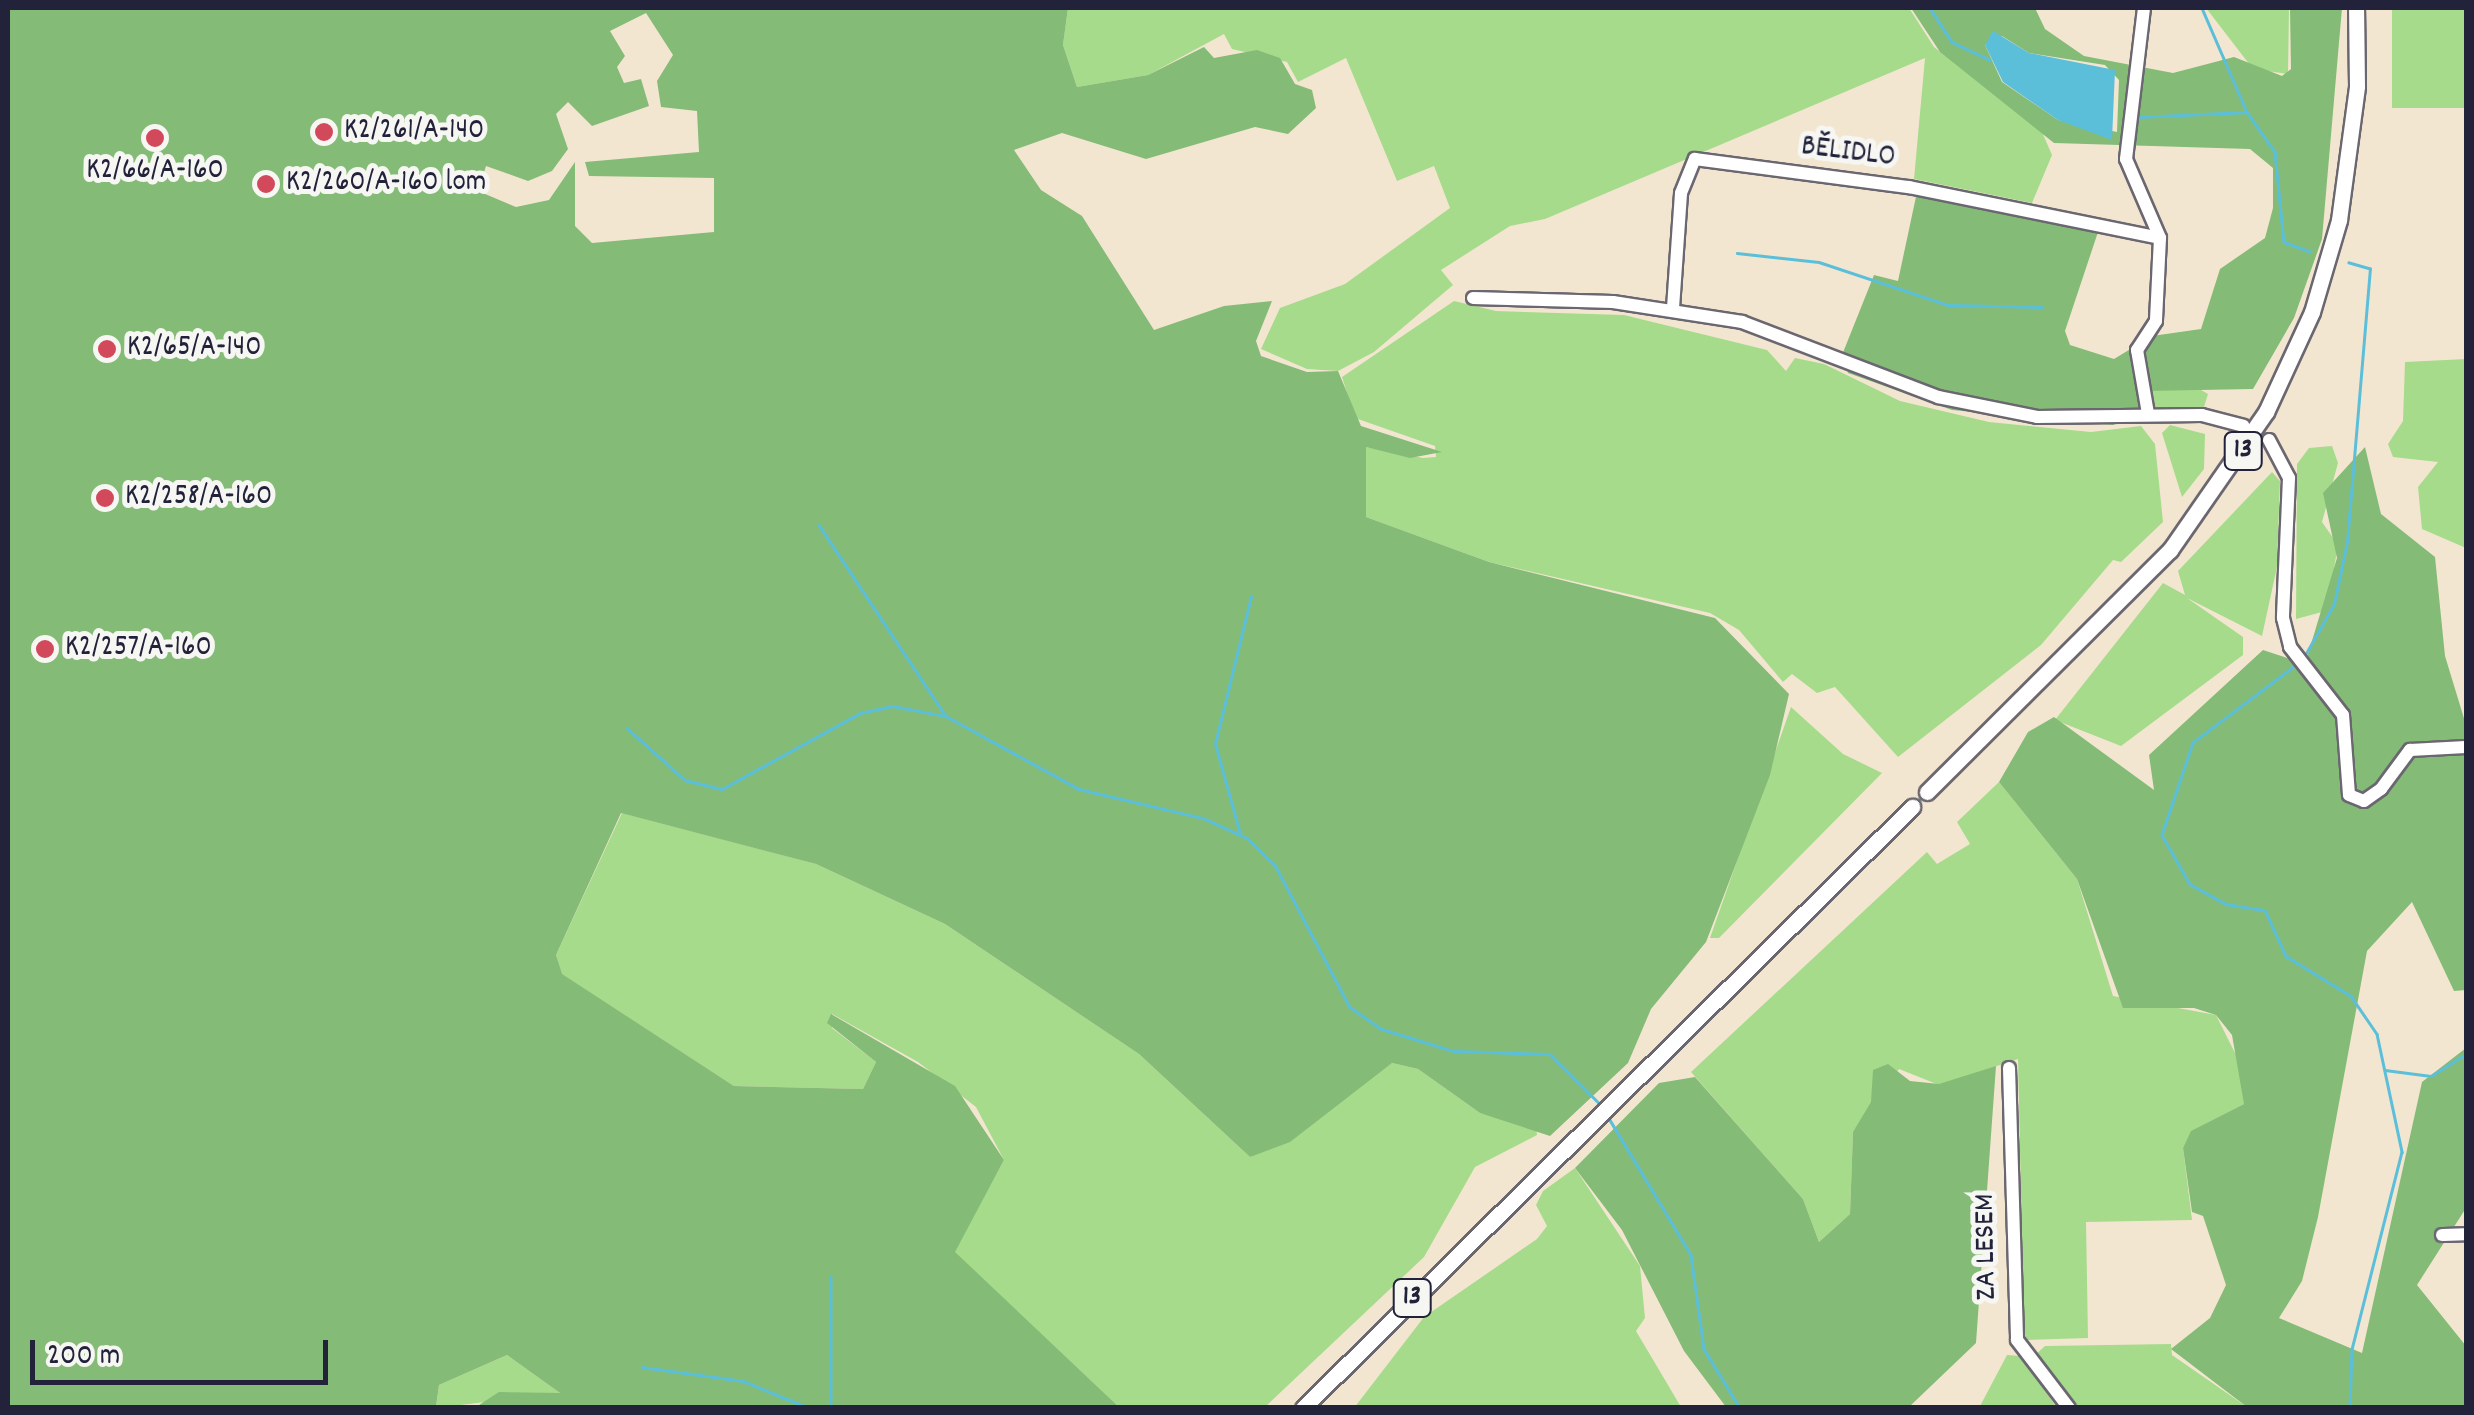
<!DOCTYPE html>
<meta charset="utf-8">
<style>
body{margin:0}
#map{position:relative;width:2474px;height:1415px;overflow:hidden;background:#f3e6d1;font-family:Dekko,sans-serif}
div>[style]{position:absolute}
.green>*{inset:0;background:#a6db8b;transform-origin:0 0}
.forest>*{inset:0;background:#84bb77}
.water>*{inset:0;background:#5cbfda}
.stream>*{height:2.5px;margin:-1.25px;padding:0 1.25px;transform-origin:1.25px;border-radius:1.25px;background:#5cbfda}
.roads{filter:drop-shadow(2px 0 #6b6770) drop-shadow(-2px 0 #6b6770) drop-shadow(0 2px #6b6770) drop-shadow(0 -2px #6b6770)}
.minor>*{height:12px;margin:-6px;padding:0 6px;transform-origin:6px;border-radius:6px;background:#fff}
.major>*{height:15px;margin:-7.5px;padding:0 7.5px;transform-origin:7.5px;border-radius:7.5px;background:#fff}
.dots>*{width:28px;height:28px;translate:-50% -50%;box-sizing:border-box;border:5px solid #f6f6f2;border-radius:50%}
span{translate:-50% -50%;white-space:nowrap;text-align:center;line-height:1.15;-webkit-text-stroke:10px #f6f6f2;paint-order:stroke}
.shield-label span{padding:2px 8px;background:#f6f6f2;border:2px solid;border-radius:8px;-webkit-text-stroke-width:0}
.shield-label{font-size:28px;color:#22223b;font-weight:700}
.poi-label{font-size:30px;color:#22223b}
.left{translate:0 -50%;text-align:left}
.street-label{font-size:30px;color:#22223b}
.frame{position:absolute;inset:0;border:10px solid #22223b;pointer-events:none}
.scale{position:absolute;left:30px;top:1340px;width:298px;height:45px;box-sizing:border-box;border:5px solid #22223b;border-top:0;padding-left:12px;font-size:30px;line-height:35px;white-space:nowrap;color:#22223b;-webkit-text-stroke:8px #f6f6f2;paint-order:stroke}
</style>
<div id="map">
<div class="green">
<i style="clip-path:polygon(1068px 8px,1909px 8px,1934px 47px,2042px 132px,2052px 155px,2032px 203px,1914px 179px,1925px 58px,1545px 219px,1510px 226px,1441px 270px,1453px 285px,1374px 352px,1338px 371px,1307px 369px,1261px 349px,1280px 308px,1345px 284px,1450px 208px,1434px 166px,1397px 181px,1346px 58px,1298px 82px,1287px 62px,1232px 49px,1224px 34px,1148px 75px,1077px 87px,1063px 45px)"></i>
<i style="clip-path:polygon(2206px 8px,2289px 8px,2288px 74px,2253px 69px)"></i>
<i style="left:2392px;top:8px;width:74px;height:100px"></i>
<i style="clip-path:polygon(1454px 301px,1496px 311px,1624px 315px,1767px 350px,1786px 371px,1795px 358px,1824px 364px,1900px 401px,1989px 422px,2091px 432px,2141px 426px,2155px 444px,2163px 522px,2121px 562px,2113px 560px,2041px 645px,1898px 757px,1835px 687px,1817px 693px,1792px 674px,1783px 682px,1739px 630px,1710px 613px,1489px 562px,1366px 517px,1366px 447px,1423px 458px,1436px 457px,1435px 446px,1355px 418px,1342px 377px)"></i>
<i style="clip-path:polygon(2466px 359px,2466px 548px,2422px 529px,2418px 487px,2438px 462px,2393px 457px,2388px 444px,2403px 421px,2405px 362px)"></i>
<i style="clip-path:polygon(2194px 386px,2208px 394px,2203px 410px,2153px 408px,2144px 391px)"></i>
<i style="clip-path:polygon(2170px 425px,2205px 434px,2204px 469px,2182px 497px,2162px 433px)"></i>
<i style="clip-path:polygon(2332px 446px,2338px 463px,2322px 522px,2338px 545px,2332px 580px,2322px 612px,2296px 619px,2297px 464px,2309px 448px)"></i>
<i style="clip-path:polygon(2272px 472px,2280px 481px,2277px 567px,2262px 636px,2187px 598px,2243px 637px,2243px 655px,2121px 746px,2055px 720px,2163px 583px,2185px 595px,2178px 571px)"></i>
<i style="clip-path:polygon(1791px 707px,1843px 754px,1882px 773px,1719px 938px,1710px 938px)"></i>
<i style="clip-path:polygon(1999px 782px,2077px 879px,2113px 996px,2216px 1015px,2243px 1069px,2244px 1104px,2192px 1131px,2183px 1148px,2192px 1220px,2086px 1222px,2088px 1338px,2027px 1340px,2024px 1332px,2018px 1059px,1939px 1085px,1899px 1069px,1853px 1132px,1850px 1214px,1819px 1242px,1803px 1199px,1691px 1072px,1927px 852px,1937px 864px,1970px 844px,1957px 822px)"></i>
<i style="clip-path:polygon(622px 813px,816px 864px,945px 924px,1139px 1054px,1250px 1157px,1392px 1063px,1418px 1069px,1480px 1113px,1536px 1125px,1537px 1135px,1475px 1167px,1424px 1257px,1265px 1407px,1119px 1407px,954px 1252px,1004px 1160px,976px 1107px,918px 1062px,832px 1014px,832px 1028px,876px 1062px,863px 1089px,734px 1086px,561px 974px,556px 955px)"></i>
<i style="clip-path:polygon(1575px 1168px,1640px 1266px,1645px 1318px,1636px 1331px,1681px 1407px,1354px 1408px,1424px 1317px,1537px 1239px,1547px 1226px,1536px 1205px,1543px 1191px)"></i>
<i style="clip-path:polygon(2171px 1344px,2172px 1355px,2247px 1407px,2079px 1407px,2033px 1357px,2045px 1346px)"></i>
<i style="clip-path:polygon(507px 1355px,560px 1393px,436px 1408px,439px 1385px)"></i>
<i style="clip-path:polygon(2007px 1355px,2021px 1356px,2057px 1408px,1979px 1408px)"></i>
</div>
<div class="forest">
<i style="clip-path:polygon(evenodd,8px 8px,1068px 8px,1063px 45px,1077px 87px,1148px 75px,1204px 47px,1214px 58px,1257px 50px,1280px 58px,1295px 84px,1312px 90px,1316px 108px,1288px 134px,1255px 127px,1146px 159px,1062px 133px,1014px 150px,1041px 190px,1082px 216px,1154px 330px,1224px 306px,1272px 301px,1256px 341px,1261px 356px,1307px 372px,1338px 371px,1361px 426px,1442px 452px,1410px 458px,1366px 447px,1366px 517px,1489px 562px,1715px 618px,1789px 694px,1770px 775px,1706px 942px,1651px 1009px,1628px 1063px,1550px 1136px,1480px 1113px,1418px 1069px,1392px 1063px,1290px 1142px,1250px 1157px,1139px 1054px,945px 924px,816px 864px,621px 813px,556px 955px,562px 974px,734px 1086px,863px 1089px,876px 1062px,827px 1023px,831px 1014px,955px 1086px,1004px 1160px,955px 1252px,1119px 1407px,476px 1407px,499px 1392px,560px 1393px,507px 1355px,439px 1385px,436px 1407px,8px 1407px,8px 8px,646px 13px,673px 55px,657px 81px,661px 107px,697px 111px,699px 152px,585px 162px,589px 176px,714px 178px,714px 232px,592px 243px,575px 226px,575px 162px,549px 200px,516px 207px,478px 191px,486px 166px,528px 181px,552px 171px,568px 149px,556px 114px,568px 102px,592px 126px,649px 106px,641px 79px,624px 83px,617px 67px,625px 56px,610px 31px,646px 13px)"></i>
<i style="clip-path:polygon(evenodd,1911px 8px,2035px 8px,2045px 29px,2084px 56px,2173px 73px,2234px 57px,2282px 76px,2291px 69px,2290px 8px,2342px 8px,2322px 239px,2294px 318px,2253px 389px,2145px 391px,2153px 408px,2113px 425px,1952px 410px,1848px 373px,1842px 355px,1874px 275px,1898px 281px,1917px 192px,2098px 232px,2065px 331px,2070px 345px,2114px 359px,2152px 336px,2201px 329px,2220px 269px,2265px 238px,2273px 208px,2273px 168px,2250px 149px,2054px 143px,1940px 52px,1911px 8px,2002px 36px,2029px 53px,2105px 65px,2119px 80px,2117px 132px,2058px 120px,2002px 82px,1985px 45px,2002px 36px)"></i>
<i style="clip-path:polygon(2365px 447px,2381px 514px,2435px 557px,2445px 656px,2466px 725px,2466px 990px,2454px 991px,2412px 902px,2367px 951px,2318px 1217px,2302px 1281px,2279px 1318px,2362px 1353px,2422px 1082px,2466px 1048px,2466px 1208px,2417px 1285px,2466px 1346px,2466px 1407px,2247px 1407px,2171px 1349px,2210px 1318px,2226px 1285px,2203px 1216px,2192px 1212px,2183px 1148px,2191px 1131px,2244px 1104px,2232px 1035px,2216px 1015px,2194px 1008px,2123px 1008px,2077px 879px,1999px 782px,2028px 732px,2054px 717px,2154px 790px,2149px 755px,2263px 650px,2305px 664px,2337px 558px,2323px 493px)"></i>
<i style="clip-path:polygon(1888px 1064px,1910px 1081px,1939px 1084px,1996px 1066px,1976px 1343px,1909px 1407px,1726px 1407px,1684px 1351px,1622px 1230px,1575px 1168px,1659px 1083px,1695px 1077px,1803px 1199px,1819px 1242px,1850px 1214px,1853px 1132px,1871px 1102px,1873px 1070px)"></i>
</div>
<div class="water">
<i style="clip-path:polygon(1993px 31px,2029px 53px,2115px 70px,2112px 140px,2058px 120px,2003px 82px,1985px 45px)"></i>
</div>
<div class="stream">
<i style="left:1930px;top:8px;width:40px;rotate:57.1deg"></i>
<i style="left:1952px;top:42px;width:42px;rotate:25.3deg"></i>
<i style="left:2202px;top:8px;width:113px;rotate:66.6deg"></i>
<i style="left:2247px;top:112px;width:49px;rotate:55deg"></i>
<i style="left:2275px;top:152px;width:90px;rotate:84.3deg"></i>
<i style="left:2284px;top:242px;width:27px;rotate:20deg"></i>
<i style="left:2137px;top:117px;width:110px;rotate:-2.6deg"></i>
<i style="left:1737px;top:253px;width:82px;rotate:6.3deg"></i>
<i style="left:1819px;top:262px;width:136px;rotate:18.4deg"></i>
<i style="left:1948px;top:305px;width:94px;rotate:1.2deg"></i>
<i style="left:819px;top:525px;width:228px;rotate:56.4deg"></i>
<i style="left:2305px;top:655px;width:59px;rotate:-60.4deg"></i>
<i style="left:2334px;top:604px;width:63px;rotate:-78.2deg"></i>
<i style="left:2347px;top:542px;width:274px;rotate:-85.2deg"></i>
<i style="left:2370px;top:269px;width:22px;rotate:-164deg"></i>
<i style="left:2295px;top:666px;width:128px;rotate:143deg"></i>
<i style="left:2193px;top:743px;width:97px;rotate:108.6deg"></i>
<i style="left:2162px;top:835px;width:56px;rotate:60.3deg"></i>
<i style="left:2190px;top:884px;width:41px;rotate:29.1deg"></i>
<i style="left:2226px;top:904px;width:39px;rotate:9deg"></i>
<i style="left:2265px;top:910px;width:51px;rotate:65.5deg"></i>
<i style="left:2286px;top:956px;width:76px;rotate:31.6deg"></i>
<i style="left:2351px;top:996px;width:46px;rotate:55.6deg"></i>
<i style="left:2377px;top:1034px;width:121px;rotate:78deg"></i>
<i style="left:2402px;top:1152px;width:203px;rotate:104.2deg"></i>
<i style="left:2352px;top:1349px;width:59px;rotate:91.9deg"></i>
<i style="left:627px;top:728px;width:78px;rotate:41.9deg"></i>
<i style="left:685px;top:780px;width:38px;rotate:14deg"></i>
<i style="left:722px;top:789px;width:158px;rotate:-28.8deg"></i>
<i style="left:860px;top:713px;width:34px;rotate:-12deg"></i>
<i style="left:893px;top:706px;width:54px;rotate:10.7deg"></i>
<i style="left:946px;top:716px;width:152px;rotate:28.8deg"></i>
<i style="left:1079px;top:789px;width:127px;rotate:13.2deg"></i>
<i style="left:1203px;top:818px;width:48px;rotate:24.4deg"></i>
<i style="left:1247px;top:838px;width:39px;rotate:44deg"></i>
<i style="left:1275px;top:865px;width:161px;rotate:62.2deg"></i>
<i style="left:1350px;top:1007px;width:39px;rotate:35deg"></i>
<i style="left:1382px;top:1029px;width:75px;rotate:17deg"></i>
<i style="left:1454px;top:1051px;width:96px;rotate:1.8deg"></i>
<i style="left:1550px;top:1054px;width:71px;rotate:45deg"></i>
<i style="left:1240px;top:834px;width:93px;rotate:-105.5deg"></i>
<i style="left:1215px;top:744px;width:152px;rotate:-76.3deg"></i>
<i style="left:2385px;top:1070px;width:46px;rotate:7.4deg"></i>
<i style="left:2431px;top:1076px;width:41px;rotate:-32.2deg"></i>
<i style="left:1607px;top:1115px;width:163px;rotate:59deg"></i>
<i style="left:1691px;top:1255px;width:95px;rotate:82.1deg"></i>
<i style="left:1704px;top:1349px;width:69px;rotate:58.6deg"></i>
<i style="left:831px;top:1277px;width:131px;rotate:90deg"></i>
<i style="left:642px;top:1367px;width:102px;rotate:7.9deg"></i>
<i style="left:743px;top:1381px;width:71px;rotate:22.2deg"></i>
</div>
<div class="roads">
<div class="minor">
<i style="left:2144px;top:8px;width:152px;rotate:96.8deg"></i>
<i style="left:2126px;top:159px;width:86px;rotate:66.7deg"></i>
<i style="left:2160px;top:238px;width:83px;rotate:92.8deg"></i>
<i style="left:2156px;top:321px;width:35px;rotate:123deg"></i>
<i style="left:2137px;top:350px;width:65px;rotate:80.2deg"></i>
<i style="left:1473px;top:298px;width:140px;rotate:1.6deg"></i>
<i style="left:1613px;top:302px;width:131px;rotate:8.8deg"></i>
<i style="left:1742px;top:322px;width:210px;rotate:20.9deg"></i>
<i style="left:1938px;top:397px;width:101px;rotate:11.4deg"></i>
<i style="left:2037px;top:417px;width:165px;rotate:-0.7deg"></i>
<i style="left:2202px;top:415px;width:43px;rotate:14.7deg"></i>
<i style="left:1673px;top:308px;width:115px;rotate:-86deg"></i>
<i style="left:1681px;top:193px;width:37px;rotate:-68deg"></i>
<i style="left:1695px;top:159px;width:216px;rotate:7.5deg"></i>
<i style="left:1909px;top:187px;width:256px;rotate:11.5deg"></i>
<i style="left:2269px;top:440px;width:43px;rotate:62.2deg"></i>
<i style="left:2289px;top:478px;width:140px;rotate:92.5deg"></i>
<i style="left:2283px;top:618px;width:30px;rotate:76deg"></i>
<i style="left:2290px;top:647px;width:86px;rotate:52.1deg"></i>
<i style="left:2343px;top:715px;width:80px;rotate:85.7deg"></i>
<i style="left:2349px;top:795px;width:16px;rotate:22deg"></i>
<i style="left:2364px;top:801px;width:21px;rotate:-35deg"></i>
<i style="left:2381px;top:789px;width:49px;rotate:-53.4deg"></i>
<i style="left:2410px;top:750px;width:56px;rotate:-3.1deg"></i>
<i style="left:2009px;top:1068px;width:272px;rotate:88.3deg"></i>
<i style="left:2017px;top:1340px;width:86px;rotate:52.6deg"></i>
<i style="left:2442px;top:1235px;width:24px;rotate:-2deg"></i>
</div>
<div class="major">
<i style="left:1927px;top:792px;width:343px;rotate:-44.9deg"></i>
<i style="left:2170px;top:550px;width:168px;rotate:-55.2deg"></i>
<i style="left:2266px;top:412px;width:110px;rotate:-65.3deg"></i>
<i style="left:2312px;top:312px;width:96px;rotate:-73.6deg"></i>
<i style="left:2339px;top:220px;width:135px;rotate:-82.3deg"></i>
<i style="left:2357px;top:86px;width:78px;rotate:-90.7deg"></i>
<i style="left:1303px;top:1408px;width:856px;rotate:-44.62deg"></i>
</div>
</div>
<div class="dots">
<i style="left:324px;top:132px;background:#d1495b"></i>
<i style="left:155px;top:138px;background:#d1495b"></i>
<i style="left:266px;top:184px;background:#d1495b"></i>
<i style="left:107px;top:349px;background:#d1495b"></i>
<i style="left:105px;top:498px;background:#d1495b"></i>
<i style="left:45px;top:649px;background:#d1495b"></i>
</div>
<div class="shield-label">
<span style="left:2243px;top:451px">13</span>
<span style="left:1412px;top:1298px">13</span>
</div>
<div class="poi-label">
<span class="left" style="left:344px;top:132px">K2/261/A-140</span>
<span style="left:155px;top:172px">K2/66/A-160</span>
<span class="left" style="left:286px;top:184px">K2/260/A-160 lom</span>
<span class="left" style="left:127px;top:349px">K2/65/A-140</span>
<span class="left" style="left:125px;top:498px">K2/258/A-160</span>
<span class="left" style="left:65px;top:649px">K2/257/A-160</span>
</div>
<div class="street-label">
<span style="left:1848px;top:154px;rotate:7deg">BĚLIDLO</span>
<span style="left:1988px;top:1247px;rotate:-91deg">ZA LESEM</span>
</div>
<div class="frame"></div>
<div class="scale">200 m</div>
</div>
